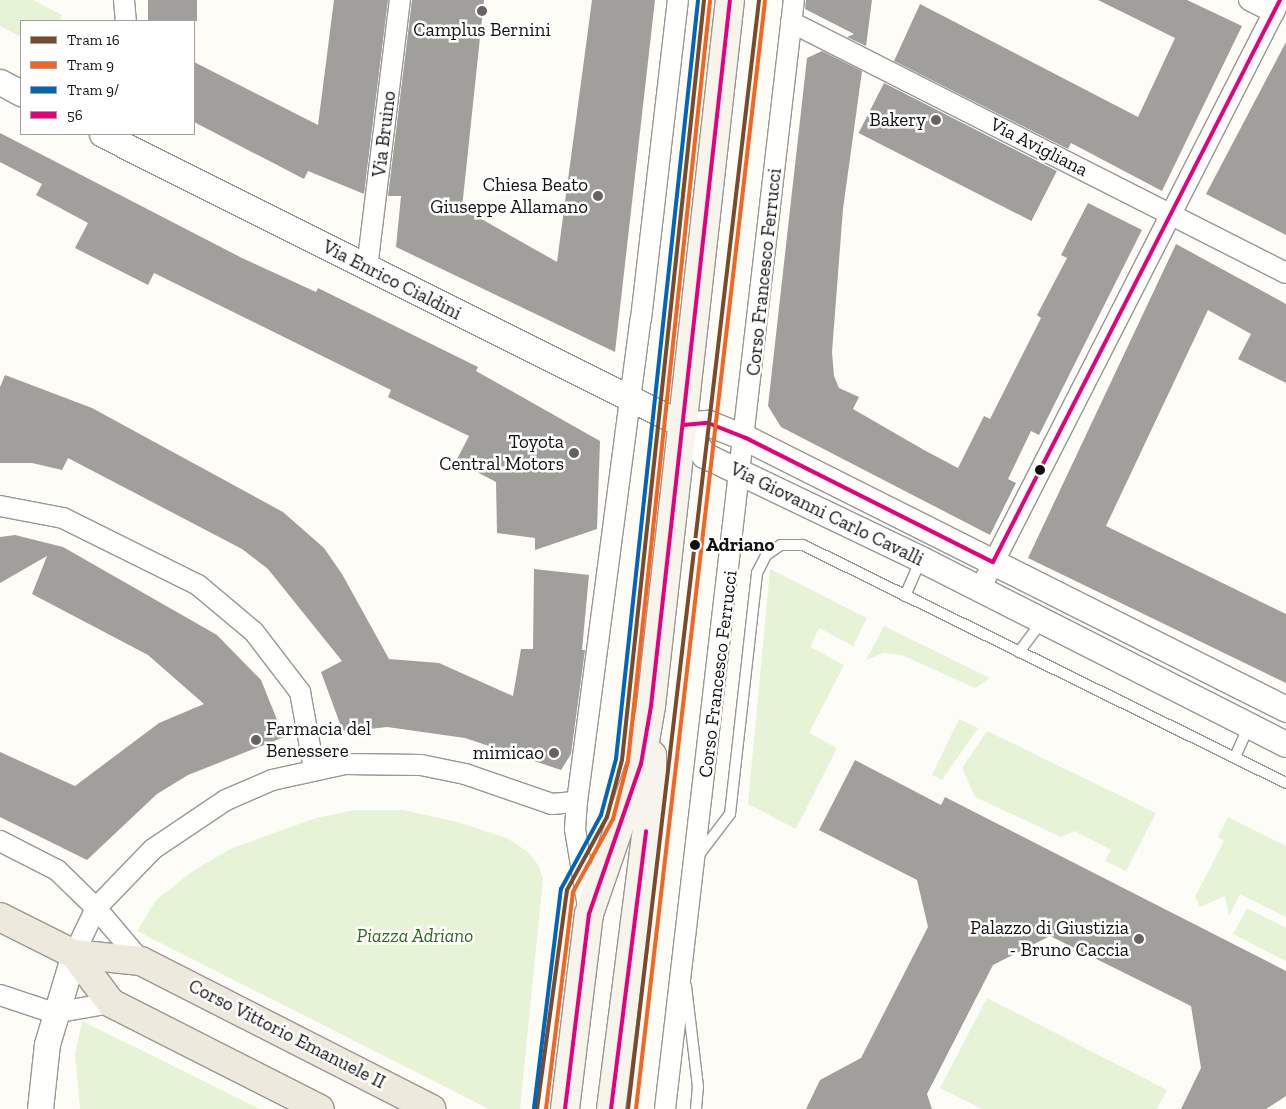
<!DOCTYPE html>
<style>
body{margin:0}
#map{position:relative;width:1286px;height:1109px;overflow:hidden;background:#fdfcf7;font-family:"Zilla Slab",serif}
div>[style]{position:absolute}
.green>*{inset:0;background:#e7f3d7}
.building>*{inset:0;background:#a19f9c;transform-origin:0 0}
.roads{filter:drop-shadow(1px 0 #979795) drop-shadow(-1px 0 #979795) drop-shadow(0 1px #979795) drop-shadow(0 -1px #979795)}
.service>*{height:10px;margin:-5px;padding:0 5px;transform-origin:5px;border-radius:5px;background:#fffffe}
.minor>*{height:20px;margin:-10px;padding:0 10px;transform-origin:10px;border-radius:10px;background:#fffffe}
.tertiary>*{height:25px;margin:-12.5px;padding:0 12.5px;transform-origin:12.5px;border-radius:12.5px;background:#fffffe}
.secondary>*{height:28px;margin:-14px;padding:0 14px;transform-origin:14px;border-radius:14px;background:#f6f4eb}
.primary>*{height:28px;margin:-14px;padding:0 14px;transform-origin:14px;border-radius:14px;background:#ede9dc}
.bus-1>*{height:4px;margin:-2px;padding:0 2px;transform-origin:2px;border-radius:2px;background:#e5007d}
.tram-1>*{height:4px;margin:-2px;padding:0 2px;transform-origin:2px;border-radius:2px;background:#7a4b2a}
.tram-2>*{height:4px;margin:-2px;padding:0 2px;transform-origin:2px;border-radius:2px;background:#f26522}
.tram-3>*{height:4px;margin:-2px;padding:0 2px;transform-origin:2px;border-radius:2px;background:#0065bd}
.dots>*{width:14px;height:14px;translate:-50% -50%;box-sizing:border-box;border:2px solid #fff;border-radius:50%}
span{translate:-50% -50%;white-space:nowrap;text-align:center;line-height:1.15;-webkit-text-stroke:5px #fff;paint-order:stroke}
.poi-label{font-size:19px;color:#111}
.right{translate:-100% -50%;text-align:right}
.left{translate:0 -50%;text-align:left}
.street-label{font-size:19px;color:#111}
.stop-label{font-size:19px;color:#111;font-weight:700}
.park-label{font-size:19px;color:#2f6b1f;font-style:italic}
.legend{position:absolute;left:20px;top:20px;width:175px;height:115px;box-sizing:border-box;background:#fff;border:1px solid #a0a0a0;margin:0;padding:6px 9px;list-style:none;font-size:15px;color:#111}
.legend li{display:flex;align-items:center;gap:10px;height:25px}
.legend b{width:25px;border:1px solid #a0a0a0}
</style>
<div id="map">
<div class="green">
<i style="clip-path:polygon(0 0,33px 0,62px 15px,59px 21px,21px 21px,21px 37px,0 26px)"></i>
<i style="clip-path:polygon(770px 569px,867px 618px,853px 646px,819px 628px,810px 647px,844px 665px,809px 733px,837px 748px,796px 829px,748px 804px)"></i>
<i style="clip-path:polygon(884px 626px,990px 678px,975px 688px,902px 655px,884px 653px,866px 660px)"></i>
<i style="clip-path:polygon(959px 719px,978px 728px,942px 780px,932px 775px)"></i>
<i style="clip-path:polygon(987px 731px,1156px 813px,1126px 871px,1105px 861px,1111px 850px,1075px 831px,1061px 837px,975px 797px,962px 768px)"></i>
<i style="clip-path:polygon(355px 810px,403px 810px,457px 822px,507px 838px,528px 852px,539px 866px,543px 879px,520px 1109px,489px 1109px,137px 931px,156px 900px,193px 871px,230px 849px,316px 818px)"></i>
<i style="clip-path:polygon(1228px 817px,1286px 846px,1286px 917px,1240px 894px,1229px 916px,1225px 896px,1200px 907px,1195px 897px,1224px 841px,1218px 837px)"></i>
<i style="clip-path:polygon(1247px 908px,1286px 928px,1286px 961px,1233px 934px)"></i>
<i style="clip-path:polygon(987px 998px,1167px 1090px,1157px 1109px,982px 1109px,940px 1088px)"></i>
<i style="clip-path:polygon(82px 1021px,260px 1109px,80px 1109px,75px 1055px)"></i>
</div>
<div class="building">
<i style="left:148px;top:0;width:49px;height:21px"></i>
<i style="clip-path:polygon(334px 0,388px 0,364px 194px,308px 171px,304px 179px,194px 122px,194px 62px,318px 125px)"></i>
<i style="clip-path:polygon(412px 0,484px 0,462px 208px,557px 262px,592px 0,655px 0,615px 352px,396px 247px,401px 196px,388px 196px)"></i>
<i style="clip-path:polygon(806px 0,872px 0,866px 46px,847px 37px,854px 34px,805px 9px)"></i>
<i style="clip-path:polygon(1098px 0,1187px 0,1242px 26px,1162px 191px,1071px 143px,1068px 149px,894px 61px,920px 4px,1138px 117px,1175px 38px)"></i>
<i style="clip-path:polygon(1286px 42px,1286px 235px,1206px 194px)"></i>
<i style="clip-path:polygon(822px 51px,862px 71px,843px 209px,832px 352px,834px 376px,839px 388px,859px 397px,853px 409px,924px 450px,958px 468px,984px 416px,990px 419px,1041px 318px,1037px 315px,1067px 258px,1061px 255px,1088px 203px,1142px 230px,1039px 435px,1031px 431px,1008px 479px,1016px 483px,990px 535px,781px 427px,768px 406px,807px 58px)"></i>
<i style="left:884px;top:83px;width:194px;height:56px;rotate:27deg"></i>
<i style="clip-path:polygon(0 133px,242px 258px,316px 292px,318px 288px,478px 367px,476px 371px,600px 441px,597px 529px,535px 550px,535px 538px,497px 533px,496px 482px,456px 461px,469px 436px,388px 397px,391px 390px,154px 273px,148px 285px,75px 248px,88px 223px,36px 195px,42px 184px,0 162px)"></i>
<i style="clip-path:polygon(1176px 244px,1286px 304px,1286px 383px,1238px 359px,1251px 334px,1208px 310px,1106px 526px,1286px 614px,1286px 683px,1028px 558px)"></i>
<i style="clip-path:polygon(5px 375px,92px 408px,283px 512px,324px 548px,342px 574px,389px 659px,439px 663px,513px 696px,521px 649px,533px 649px,534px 569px,589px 575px,582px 650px,585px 650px,571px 754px,561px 770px,465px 738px,387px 727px,343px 732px,321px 672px,342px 661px,268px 569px,242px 549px,68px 458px,62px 470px,32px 463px,0 463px,0 387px)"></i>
<i style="clip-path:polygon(15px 535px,63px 547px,217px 635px,261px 680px,284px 737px,188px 775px,157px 794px,87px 860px,0 817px,0 752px,75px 786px,159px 723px,204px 704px,148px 655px,32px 594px,47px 556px,0 583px,0 537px)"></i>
<i style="clip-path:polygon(855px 760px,941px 805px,945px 797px,1286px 971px,1286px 1096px,1266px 1109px,1181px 1109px,1201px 1068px,1191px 1006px,1050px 936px,993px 965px,927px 1094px,932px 1109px,806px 1109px,820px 1080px,861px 1058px,928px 927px,917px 880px,819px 830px)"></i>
</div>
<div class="roads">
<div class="service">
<i style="left:905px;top:596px;width:40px;rotate:-66.6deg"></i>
<i style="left:1019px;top:652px;width:39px;rotate:-53deg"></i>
<i style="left:1235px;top:757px;width:34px;rotate:-66deg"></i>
<i style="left:698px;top:856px;width:53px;rotate:-52.7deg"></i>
<i style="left:730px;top:814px;width:243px;rotate:-83.6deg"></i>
<i style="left:757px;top:573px;width:20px;rotate:-63deg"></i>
<i style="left:766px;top:555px;width:18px;rotate:-34deg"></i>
<i style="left:781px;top:545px;width:22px"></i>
<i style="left:803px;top:545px;width:538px;rotate:26.23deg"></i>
<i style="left:686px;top:986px;width:101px;rotate:83.2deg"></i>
<i style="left:698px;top:1086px;width:23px;rotate:95deg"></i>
</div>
<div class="minor">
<i style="left:124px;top:0;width:21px;rotate:85deg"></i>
<i style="left:1249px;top:0;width:28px;rotate:27deg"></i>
<i style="left:791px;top:22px;width:555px;rotate:26.89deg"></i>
<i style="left:367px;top:268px;width:270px;rotate:-83deg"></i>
<i style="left:0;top:506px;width:64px;rotate:10.8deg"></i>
<i style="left:63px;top:518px;width:151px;rotate:26.4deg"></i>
<i style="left:198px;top:585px;width:73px;rotate:40deg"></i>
<i style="left:254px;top:632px;width:76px;rotate:52.5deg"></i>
<i style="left:300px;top:692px;width:77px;rotate:79.6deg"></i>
<i style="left:980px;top:589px;width:661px;rotate:-63.01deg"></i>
<i style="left:0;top:841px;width:64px;rotate:27deg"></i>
<i style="left:57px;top:870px;width:54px;rotate:44.3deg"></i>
<i style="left:96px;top:908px;width:70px;rotate:49.7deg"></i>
<i style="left:589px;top:913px;width:85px;rotate:-99.5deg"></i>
<i style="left:575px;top:829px;width:27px;rotate:-86deg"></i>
<i style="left:577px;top:802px;width:487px;rotate:-82.5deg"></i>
<i style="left:641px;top:319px;width:321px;rotate:-83.4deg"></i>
<i style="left:74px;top:954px;width:51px;rotate:-64.4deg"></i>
<i style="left:96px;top:908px;width:82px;rotate:-46deg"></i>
<i style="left:153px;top:849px;width:88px;rotate:-33.9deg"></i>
<i style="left:226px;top:800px;width:50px;rotate:-23.5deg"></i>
<i style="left:272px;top:780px;width:75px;rotate:-12.4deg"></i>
<i style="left:345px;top:764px;width:76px;rotate:0.8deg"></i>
<i style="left:421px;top:765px;width:45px;rotate:11.6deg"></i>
<i style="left:465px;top:774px;width:92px;rotate:19deg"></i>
<i style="left:552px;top:804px;width:25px;rotate:-5deg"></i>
<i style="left:0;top:995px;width:57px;rotate:18.4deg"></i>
<i style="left:54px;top:1013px;width:58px;rotate:-10deg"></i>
<i style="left:665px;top:1109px;width:1116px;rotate:-83.37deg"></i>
</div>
<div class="tertiary">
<i style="left:0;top:82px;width:24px;rotate:28deg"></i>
<i style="left:102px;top:134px;width:650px;rotate:26.6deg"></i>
<i style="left:683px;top:425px;width:37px;rotate:55deg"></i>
<i style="left:704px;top:455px;width:241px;rotate:25.6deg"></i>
<i style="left:921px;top:559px;width:409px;rotate:26.9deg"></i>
<i style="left:683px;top:425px;width:25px;rotate:-5deg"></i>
<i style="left:708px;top:423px;width:41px;rotate:21.5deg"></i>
<i style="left:746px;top:438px;width:604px;rotate:26.65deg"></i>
<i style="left:40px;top:1109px;width:65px;rotate:-83.9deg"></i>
<i style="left:47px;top:1044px;width:94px;rotate:-73.3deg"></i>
</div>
<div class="secondary">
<i style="left:565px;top:1109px;width:196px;rotate:-83deg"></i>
<i style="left:589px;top:914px;width:159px;rotate:-70.9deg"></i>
<i style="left:641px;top:764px;width:59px;rotate:-80.2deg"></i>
<i style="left:651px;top:706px;width:710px;rotate:-83.62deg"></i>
<i style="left:611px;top:1109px;width:323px;rotate:-82.7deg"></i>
<i style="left:652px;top:789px;width:34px;rotate:-90deg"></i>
</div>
<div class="primary">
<i style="left:0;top:917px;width:83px;rotate:26.6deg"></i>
<i style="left:74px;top:954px;width:67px;rotate:6deg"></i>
<i style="left:141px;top:961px;width:326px;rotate:27deg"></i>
<i style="left:74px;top:954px;width:61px;rotate:52.9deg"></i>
<i style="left:111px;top:1003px;width:234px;rotate:26.9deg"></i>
</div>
</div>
<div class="bus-1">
<i style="left:683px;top:425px;width:25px;rotate:-5deg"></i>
<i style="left:708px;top:423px;width:41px;rotate:21.5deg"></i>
<i style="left:746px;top:438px;width:276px;rotate:26.7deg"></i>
<i style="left:993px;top:562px;width:631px;rotate:-62.95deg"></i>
<i style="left:565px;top:1109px;width:196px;rotate:-83deg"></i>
<i style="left:589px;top:914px;width:159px;rotate:-70.9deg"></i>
<i style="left:641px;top:764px;width:59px;rotate:-80.2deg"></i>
<i style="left:651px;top:706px;width:710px;rotate:-83.62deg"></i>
<i style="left:611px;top:1109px;width:280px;rotate:-82.8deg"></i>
</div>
<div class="tram-1">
<i style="left:537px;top:1109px;width:221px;rotate:-82.2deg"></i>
<i style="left:567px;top:890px;width:83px;rotate:-61.3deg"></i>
<i style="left:607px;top:817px;width:59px;rotate:-75.3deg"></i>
<i style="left:622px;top:760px;width:764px;rotate:-83.84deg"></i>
<i style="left:628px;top:1109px;width:1117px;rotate:-83.26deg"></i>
</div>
<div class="tram-2">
<i style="left:546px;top:1109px;width:219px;rotate:-82.9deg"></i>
<i style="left:573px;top:892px;width:83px;rotate:-61.3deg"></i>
<i style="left:613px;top:819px;width:60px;rotate:-75.5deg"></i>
<i style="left:628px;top:761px;width:764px;rotate:-83.84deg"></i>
<i style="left:636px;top:1109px;width:1115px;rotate:-83.36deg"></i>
</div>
<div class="tram-3">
<i style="left:534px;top:1108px;width:221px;rotate:-83deg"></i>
<i style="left:561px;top:889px;width:84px;rotate:-61.6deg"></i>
<i style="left:601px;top:815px;width:58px;rotate:-75deg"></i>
<i style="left:616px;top:759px;width:763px;rotate:-83.83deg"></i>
</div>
<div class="dots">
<i style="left:482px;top:11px;background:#646362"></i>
<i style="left:936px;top:120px;background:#646362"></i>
<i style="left:598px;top:196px;background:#646362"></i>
<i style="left:574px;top:453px;background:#646362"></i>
<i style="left:1040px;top:470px;background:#111"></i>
<i style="left:695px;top:545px;background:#111"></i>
<i style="left:256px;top:740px;background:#646362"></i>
<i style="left:554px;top:753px;background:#646362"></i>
<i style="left:1139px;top:939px;background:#646362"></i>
</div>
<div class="poi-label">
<span style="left:482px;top:30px">Camplus Bernini</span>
<span class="right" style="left:926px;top:120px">Bakery</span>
<span class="right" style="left:588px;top:196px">Chiesa Beato<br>Giuseppe Allamano</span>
<span class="right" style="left:564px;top:453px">Toyota<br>Central Motors</span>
<span class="left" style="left:266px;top:740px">Farmacia del<br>Benessere</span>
<span class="right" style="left:544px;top:753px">mimicao</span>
<span class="right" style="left:1129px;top:939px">Palazzo di Giustizia<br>- Bruno Caccia</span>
</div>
<div class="street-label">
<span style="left:384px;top:134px;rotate:-83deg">Via Bruino</span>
<span style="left:1039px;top:147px;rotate:27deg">Via Avigliana</span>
<span style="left:764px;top:272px;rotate:-84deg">Corso Francesco Ferrucci</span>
<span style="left:392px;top:280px;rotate:27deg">Via Enrico Cialdini</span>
<span style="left:827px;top:514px;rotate:26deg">Via Giovanni Carlo Cavalli</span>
<span style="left:718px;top:674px;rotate:-83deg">Corso Francesco Ferrucci</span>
<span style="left:287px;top:1034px;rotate:27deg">Corso Vittorio Emanuele II</span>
</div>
<div class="stop-label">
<span class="left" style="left:706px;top:545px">Adriano</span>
</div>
<div class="park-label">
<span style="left:415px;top:936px">Piazza Adriano</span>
</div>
<ul class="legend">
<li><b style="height:6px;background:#7a4b2a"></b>Tram 16</li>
<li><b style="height:6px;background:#f26522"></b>Tram 9</li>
<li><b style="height:6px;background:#0065bd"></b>Tram 9/</li>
<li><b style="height:6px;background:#e5007d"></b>56</li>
</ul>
</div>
